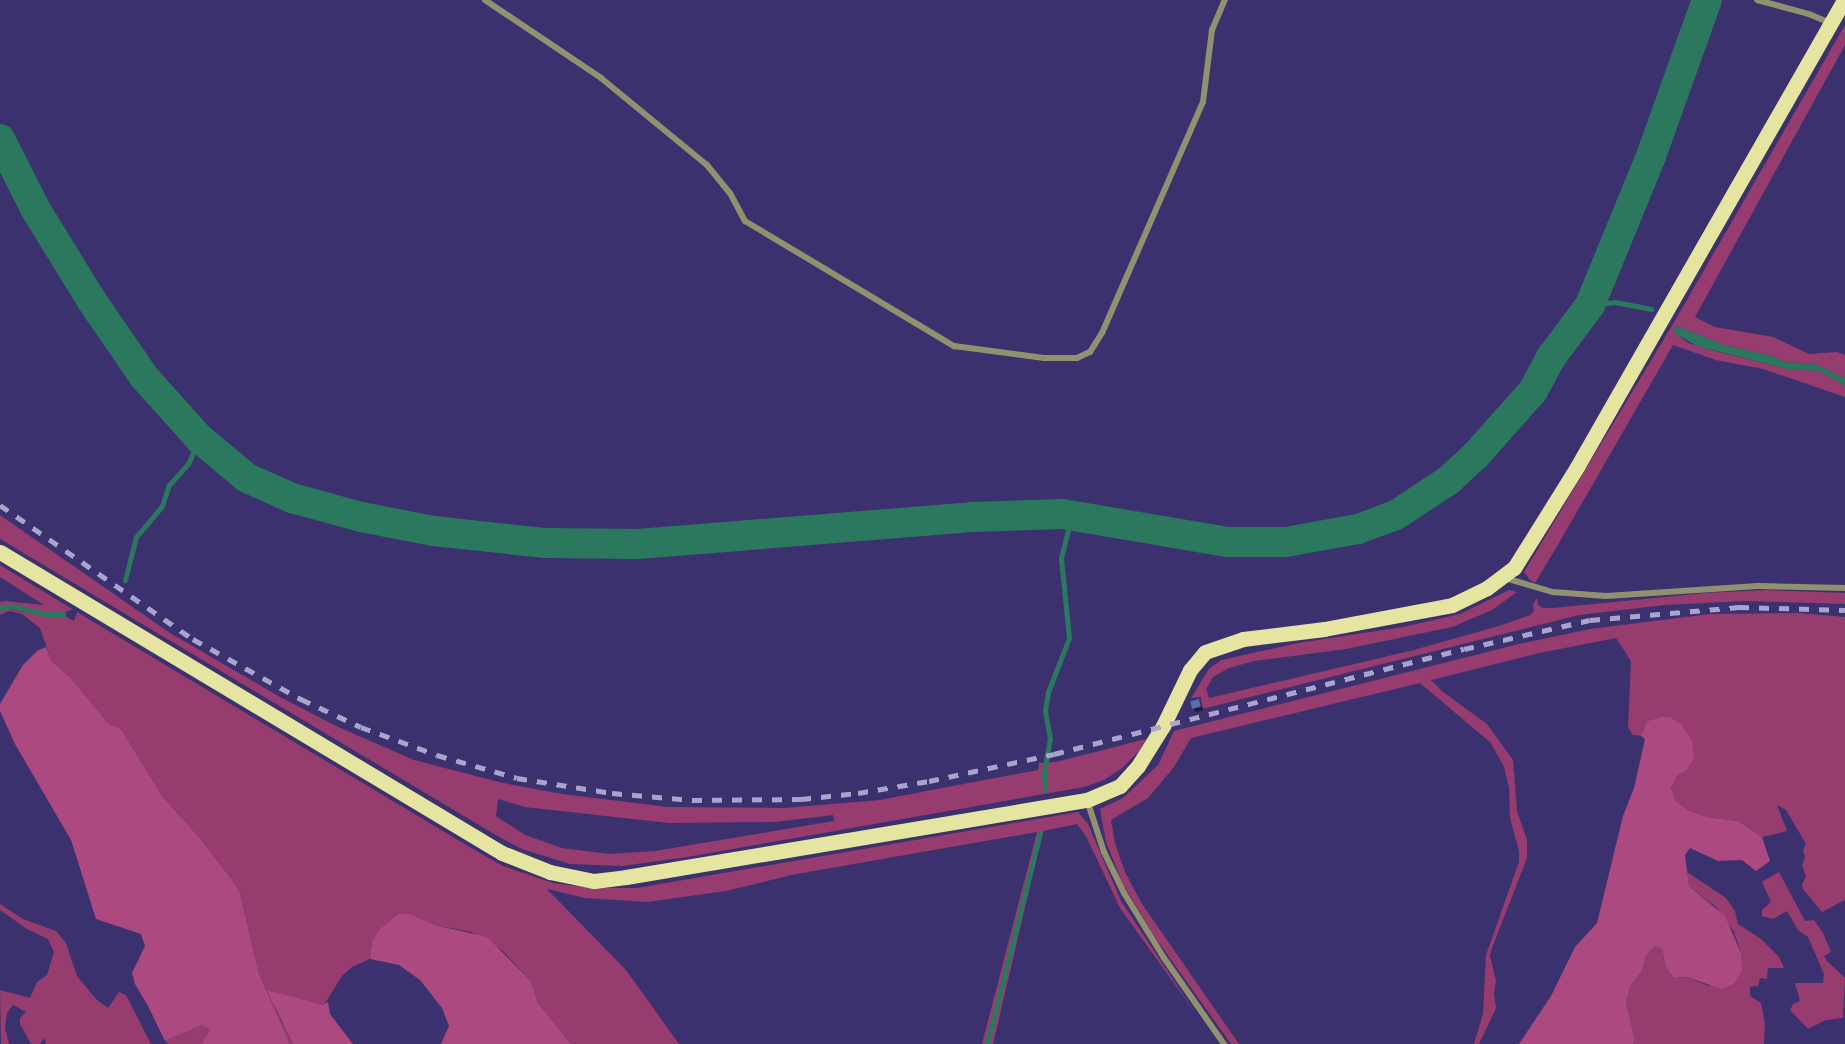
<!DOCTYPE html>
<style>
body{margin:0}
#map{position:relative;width:1845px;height:1044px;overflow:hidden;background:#3c316f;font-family:"Sofia Sans Condensed",sans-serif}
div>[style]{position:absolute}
.green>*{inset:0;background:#963c6f}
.forest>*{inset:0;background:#ab4980}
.water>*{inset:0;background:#2b785f}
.shadow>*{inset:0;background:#0007}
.stream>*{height:5px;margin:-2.5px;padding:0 2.5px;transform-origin:2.5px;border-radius:2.5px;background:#2b785f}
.river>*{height:30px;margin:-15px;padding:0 15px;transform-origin:15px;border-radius:15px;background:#2b785f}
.building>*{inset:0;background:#576dad;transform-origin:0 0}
.minor>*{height:6px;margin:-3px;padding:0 3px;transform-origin:3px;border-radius:3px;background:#919170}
.primary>*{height:15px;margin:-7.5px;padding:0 7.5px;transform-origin:7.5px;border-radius:7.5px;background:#e5e4a0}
.rail>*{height:4.5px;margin-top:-2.25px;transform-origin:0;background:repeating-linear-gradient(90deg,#a8a4cc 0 10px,transparent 0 20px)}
span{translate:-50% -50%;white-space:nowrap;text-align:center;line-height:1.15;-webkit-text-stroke:4.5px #231f3b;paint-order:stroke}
</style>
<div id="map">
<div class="green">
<i style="clip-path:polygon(1845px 25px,1845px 45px,1695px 317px,1715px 327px,1773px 337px,1809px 354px,1837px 352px,1845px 355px,1845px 378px,1815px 364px,1784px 362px,1772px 356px,1724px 345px,1676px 326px,1673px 331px,1688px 343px,1719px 352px,1788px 369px,1818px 371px,1840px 382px,1845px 387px,1845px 397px,1763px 369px,1716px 360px,1673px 345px,1559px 543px,1535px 583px,1530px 580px,1524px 572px,1673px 324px)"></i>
<i style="clip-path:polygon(evenodd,0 515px,170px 633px,280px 697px,336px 726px,414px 760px,503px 783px,562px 794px,668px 807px,784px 808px,880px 800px,916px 793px,1038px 770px,1039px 763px,1056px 762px,1146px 739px,1139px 751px,1121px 769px,1104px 780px,1084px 787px,687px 857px,622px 866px,570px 864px,522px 849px,499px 837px,0 539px,0 515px,498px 799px,525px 807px,669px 823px,775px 822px,833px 815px,834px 821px,655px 851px,609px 854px,562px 848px,525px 835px,496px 816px,498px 799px)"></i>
<i style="clip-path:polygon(0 565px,72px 609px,66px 612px,50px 614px,12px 605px,0 607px,0 602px,5px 601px,44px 605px,0 577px)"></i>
<i style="clip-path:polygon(1509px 590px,1517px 592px,1492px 610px,1452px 627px,1346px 649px,1254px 661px,1229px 668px,1213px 677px,1206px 689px,1209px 698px,1414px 650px,1502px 625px,1530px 615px,1534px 611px,1533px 604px,1537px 598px,1538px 605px,1543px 608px,1553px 608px,1705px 593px,1766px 590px,1845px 593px,1845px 604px,1744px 601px,1665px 605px,1579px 615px,1202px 709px,1201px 697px,1191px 698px,1209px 669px,1221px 660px,1298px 643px,1403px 627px,1460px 614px)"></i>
<i style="clip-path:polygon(3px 608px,45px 616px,63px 615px,74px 621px,77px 612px,473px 849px,503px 866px,553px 883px,592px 888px,637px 888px,1078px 812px,1088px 824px,1121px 901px,1194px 1011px,1120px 908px,1086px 836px,1077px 824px,1043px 831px,993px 1044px,982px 1044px,1037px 832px,791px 875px,726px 891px,647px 902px,585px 898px,547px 889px,626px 970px,679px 1044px,571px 1044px,538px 1003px,531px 981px,503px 951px,471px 932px,435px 925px,410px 914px,372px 942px,370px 959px,352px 967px,342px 976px,324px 1005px,291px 998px,276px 1010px,293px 1044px,290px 1044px,259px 974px,240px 893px,233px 881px,199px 837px,163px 797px,121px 729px,108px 723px,70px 677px,51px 660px,40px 628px,22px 614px,9px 611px,0 615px,0 610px)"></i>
<i style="clip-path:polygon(1799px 613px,1845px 617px,1845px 900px,1822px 912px,1803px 889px,1802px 884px,1806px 877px,1802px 865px,1805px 857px,1803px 851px,1806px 844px,1786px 810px,1777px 805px,1787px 831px,1762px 837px,1738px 821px,1707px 817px,1688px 810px,1676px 801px,1671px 790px,1677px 776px,1687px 770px,1680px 723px,1670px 717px,1660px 717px,1647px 721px,1641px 736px,1633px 735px,1628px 727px,1631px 661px,1616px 638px,1539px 653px,1431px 680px,1443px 692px,1487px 724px,1513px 760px,1517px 811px,1527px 840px,1527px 858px,1492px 948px,1490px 956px,1496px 981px,1494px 994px,1496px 1008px,1479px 1044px,1474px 1044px,1483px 1014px,1486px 955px,1519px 862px,1519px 851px,1510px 818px,1509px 787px,1504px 767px,1491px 743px,1420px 683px,1191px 738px,1174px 767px,1148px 798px,1111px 820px,1115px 843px,1125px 872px,1142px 904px,1239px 1044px,1231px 1044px,1154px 936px,1123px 884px,1106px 842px,1100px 809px,1123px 798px,1158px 765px,1174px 731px,1519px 644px,1590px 629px,1710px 614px)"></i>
<i style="clip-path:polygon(1687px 872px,1726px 898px,1735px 911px,1738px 924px,1761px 939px,1779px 957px,1784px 968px,1768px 968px,1767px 979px,1760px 978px,1758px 986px,1750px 987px,1750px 996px,1761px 1003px,1765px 1023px,1764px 1044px,1633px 1044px,1635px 1040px,1626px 1002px,1630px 987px,1642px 971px,1646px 956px,1655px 946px,1662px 949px,1666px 968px,1674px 978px,1687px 977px,1709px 986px,1741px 953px,1734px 932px,1716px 907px,1689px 886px)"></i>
<i style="clip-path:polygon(1779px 872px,1805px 921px,1814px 920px,1823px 933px,1831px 952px,1824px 956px,1827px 961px,1845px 978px,1843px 1018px,1826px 1020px,1808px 1029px,1790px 1010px,1793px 1004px,1800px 1001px,1795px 983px,1823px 983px,1824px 974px,1808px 937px,1798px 930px,1787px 911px,1773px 919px,1762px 916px,1762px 910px,1771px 902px,1762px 882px)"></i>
<i style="clip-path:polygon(0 904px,23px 919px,56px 931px,66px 943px,77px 976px,96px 999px,108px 1008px,119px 992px,126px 995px,151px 1044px,46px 1044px,44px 1038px,40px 1044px,31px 1044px,20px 1024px,20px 1018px,26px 1012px,13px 1005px,7px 1013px,5px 1028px,9px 1044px,1px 1044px,0 990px,30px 998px,37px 982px,47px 975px,54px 952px,48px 939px,27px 929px,0 910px)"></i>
<i style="clip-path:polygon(202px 1025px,210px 1030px,201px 1044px,168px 1044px,165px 1041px)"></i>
</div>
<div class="forest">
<i style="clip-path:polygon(46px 647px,51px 660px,70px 677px,108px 723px,121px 729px,163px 797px,199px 837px,233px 881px,240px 893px,259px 974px,290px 1044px,201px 1044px,210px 1030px,202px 1025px,165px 1041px,148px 1006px,135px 984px,132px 973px,145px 946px,141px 934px,96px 919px,71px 840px,15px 744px,0 711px,0 704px,23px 665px,37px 651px)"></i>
<i style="clip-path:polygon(1660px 717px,1670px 717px,1680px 723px,1692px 740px,1694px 757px,1687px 770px,1677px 776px,1671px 789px,1676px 801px,1688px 810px,1707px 817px,1738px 821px,1762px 837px,1770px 861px,1756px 871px,1742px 860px,1718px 861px,1690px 848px,1685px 855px,1689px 886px,1725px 916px,1741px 953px,1742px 971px,1734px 984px,1721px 989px,1687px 977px,1674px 978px,1666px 968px,1662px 949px,1655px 946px,1646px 956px,1642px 971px,1630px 987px,1626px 1002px,1635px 1040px,1633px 1044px,1519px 1044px,1551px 996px,1575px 947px,1597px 923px,1623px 816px,1634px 788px,1645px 739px,1641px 736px,1647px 721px)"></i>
<i style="clip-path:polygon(398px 914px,410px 914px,435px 925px,487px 937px,531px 981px,538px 1003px,571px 1044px,441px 1044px,449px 1026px,442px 1008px,420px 980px,399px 965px,370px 959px,372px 942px,380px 929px)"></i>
<i style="clip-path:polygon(267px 990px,323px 1005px,328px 1002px,330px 1014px,353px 1044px,293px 1044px)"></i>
</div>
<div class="water">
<i style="clip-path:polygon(1676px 326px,1724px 345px,1772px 356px,1784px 362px,1815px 364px,1845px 378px,1845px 387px,1840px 382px,1818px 371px,1788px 369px,1697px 346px,1676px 334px,1673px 331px)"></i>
</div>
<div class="shadow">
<i style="clip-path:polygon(1199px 700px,1204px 710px,1196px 712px,1193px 709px)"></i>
</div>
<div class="stream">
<i style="left:1590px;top:305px;width:25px;rotate:-7deg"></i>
<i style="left:1615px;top:302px;width:37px;rotate:11deg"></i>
<i style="left:125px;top:580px;width:44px;rotate:-75.7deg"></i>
<i style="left:136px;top:537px;width:40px;rotate:-50deg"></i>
<i style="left:162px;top:506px;width:22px;rotate:-72deg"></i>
<i style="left:169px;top:485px;width:28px;rotate:-48deg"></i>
<i style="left:188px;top:464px;width:28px;rotate:-67deg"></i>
<i style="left:0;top:608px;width:11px;rotate:-10deg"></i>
<i style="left:11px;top:606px;width:35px;rotate:13deg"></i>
<i style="left:45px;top:614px;width:18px"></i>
<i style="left:1045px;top:791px;width:19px;rotate:-93deg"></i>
<i style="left:1044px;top:772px;width:34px;rotate:-80deg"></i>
<i style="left:1050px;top:739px;width:28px;rotate:-100deg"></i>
<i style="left:1045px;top:711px;width:19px;rotate:-81deg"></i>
<i style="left:1048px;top:692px;width:58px;rotate:-68.7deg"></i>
<i style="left:1069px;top:638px;width:80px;rotate:-95.7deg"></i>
<i style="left:1061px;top:558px;width:34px;rotate:-76deg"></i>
<i style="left:1069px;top:525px;width:13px;rotate:-122deg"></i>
<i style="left:987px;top:1044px;width:218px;rotate:-75.9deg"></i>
</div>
<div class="river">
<i style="left:0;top:139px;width:80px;rotate:63.1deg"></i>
<i style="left:36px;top:210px;width:107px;rotate:58.4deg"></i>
<i style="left:92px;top:301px;width:93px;rotate:55.5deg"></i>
<i style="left:145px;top:378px;width:81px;rotate:48deg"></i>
<i style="left:199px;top:438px;width:62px;rotate:39.8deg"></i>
<i style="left:247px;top:478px;width:49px;rotate:24deg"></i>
<i style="left:292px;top:498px;width:72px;rotate:15.4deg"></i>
<i style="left:361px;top:517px;width:74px;rotate:10.9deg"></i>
<i style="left:434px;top:531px;width:112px;rotate:6.2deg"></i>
<i style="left:545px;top:543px;width:93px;rotate:0.6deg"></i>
<i style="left:638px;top:544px;width:335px;rotate:-4.6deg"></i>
<i style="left:972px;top:517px;width:90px;rotate:-1.9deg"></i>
<i style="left:1062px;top:514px;width:167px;rotate:9.6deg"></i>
<i style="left:1227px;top:542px;width:59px"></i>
<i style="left:1286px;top:542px;width:73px;rotate:-10.2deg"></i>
<i style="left:1358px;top:529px;width:40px;rotate:-20.2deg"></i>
<i style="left:1396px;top:515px;width:64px;rotate:-33.4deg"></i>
<i style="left:1449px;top:480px;width:35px;rotate:-43deg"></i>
<i style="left:1475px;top:456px;width:87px;rotate:-48.3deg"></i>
<i style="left:1533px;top:391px;width:40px;rotate:-62deg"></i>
<i style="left:1552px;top:356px;width:64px;rotate:-53.3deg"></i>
<i style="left:1590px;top:305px;width:161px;rotate:-67.7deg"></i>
<i style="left:1651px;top:156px;width:166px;rotate:-70.3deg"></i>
</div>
<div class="building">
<i style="left:1199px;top:699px;width:8px;height:9px;rotate:76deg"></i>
</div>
<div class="minor">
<i style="left:485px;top:0;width:140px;rotate:33.9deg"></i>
<i style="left:601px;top:78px;width:137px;rotate:39.4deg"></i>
<i style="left:707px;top:165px;width:36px;rotate:51deg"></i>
<i style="left:730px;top:193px;width:32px;rotate:62deg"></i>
<i style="left:745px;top:221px;width:244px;rotate:30.9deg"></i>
<i style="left:954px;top:346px;width:91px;rotate:7.6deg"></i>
<i style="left:1044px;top:358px;width:33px"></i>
<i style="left:1077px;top:358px;width:14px;rotate:-25deg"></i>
<i style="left:1090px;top:352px;width:22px;rotate:-58deg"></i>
<i style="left:1102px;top:333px;width:252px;rotate:-66.4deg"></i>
<i style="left:1203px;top:102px;width:73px;rotate:-82.9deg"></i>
<i style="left:1212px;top:30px;width:33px;rotate:-67deg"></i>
<i style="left:1757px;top:0;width:54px;rotate:15.1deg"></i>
<i style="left:1809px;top:14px;width:23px;rotate:23deg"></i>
<i style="left:1505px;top:578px;width:50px;rotate:16.3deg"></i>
<i style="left:1553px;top:592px;width:53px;rotate:4.3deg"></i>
<i style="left:1606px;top:596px;width:152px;rotate:-3.8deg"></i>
<i style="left:1758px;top:586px;width:87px;rotate:1.3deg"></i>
<i style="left:1087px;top:800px;width:55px;rotate:71.9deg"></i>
<i style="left:1104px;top:852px;width:46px;rotate:64deg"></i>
<i style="left:1124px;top:893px;width:76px;rotate:58.4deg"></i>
<i style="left:1164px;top:958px;width:105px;rotate:55.1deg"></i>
</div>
<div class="primary">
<i style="left:0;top:552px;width:585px;rotate:30.95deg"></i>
<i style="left:502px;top:853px;width:52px;rotate:21.6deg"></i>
<i style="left:550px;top:872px;width:45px;rotate:11.6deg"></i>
<i style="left:594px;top:881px;width:32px;rotate:-7deg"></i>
<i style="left:626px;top:877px;width:467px;rotate:-9.5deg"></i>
<i style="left:1087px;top:800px;width:36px;rotate:-23deg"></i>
<i style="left:1120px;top:786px;width:27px;rotate:-48deg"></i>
<i style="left:1138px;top:766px;width:47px;rotate:-58deg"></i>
<i style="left:1163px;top:726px;width:62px;rotate:-64.3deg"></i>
<i style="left:1190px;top:670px;width:23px;rotate:-50deg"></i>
<i style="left:1205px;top:652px;width:40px;rotate:-18.9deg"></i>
<i style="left:1243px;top:639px;width:82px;rotate:-7deg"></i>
<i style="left:1324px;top:629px;width:130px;rotate:-10.6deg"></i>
<i style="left:1452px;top:605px;width:39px;rotate:-26deg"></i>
<i style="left:1487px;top:588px;width:34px;rotate:-37deg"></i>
<i style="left:1514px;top:568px;width:119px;rotate:-58deg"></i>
<i style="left:1577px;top:467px;width:538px;rotate:-60.24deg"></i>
</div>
<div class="rail">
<i style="left:0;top:505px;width:235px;rotate:34.8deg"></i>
<i style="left:193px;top:639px;width:124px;rotate:29.1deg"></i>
<i style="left:301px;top:699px;width:66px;rotate:25deg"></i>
<i style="left:361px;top:727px;width:81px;rotate:20.2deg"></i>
<i style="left:437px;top:755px;width:83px;rotate:16deg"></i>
<i style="left:517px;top:778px;width:96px;rotate:9deg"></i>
<i style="left:612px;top:793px;width:80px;rotate:5deg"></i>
<i style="left:692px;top:800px;width:109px;rotate:-0.5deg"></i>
<i style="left:801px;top:799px;width:57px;rotate:-6deg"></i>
<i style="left:858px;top:793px;width:72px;rotate:-9.6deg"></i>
<i style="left:929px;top:781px;width:128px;rotate:-12.2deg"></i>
<i style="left:1054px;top:754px;width:423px;rotate:-14.4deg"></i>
<i style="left:1464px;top:649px;width:129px;rotate:-13deg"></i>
<i style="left:1590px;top:620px;width:150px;rotate:-5deg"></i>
<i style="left:1739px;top:607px;width:106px;rotate:1.6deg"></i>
</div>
</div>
